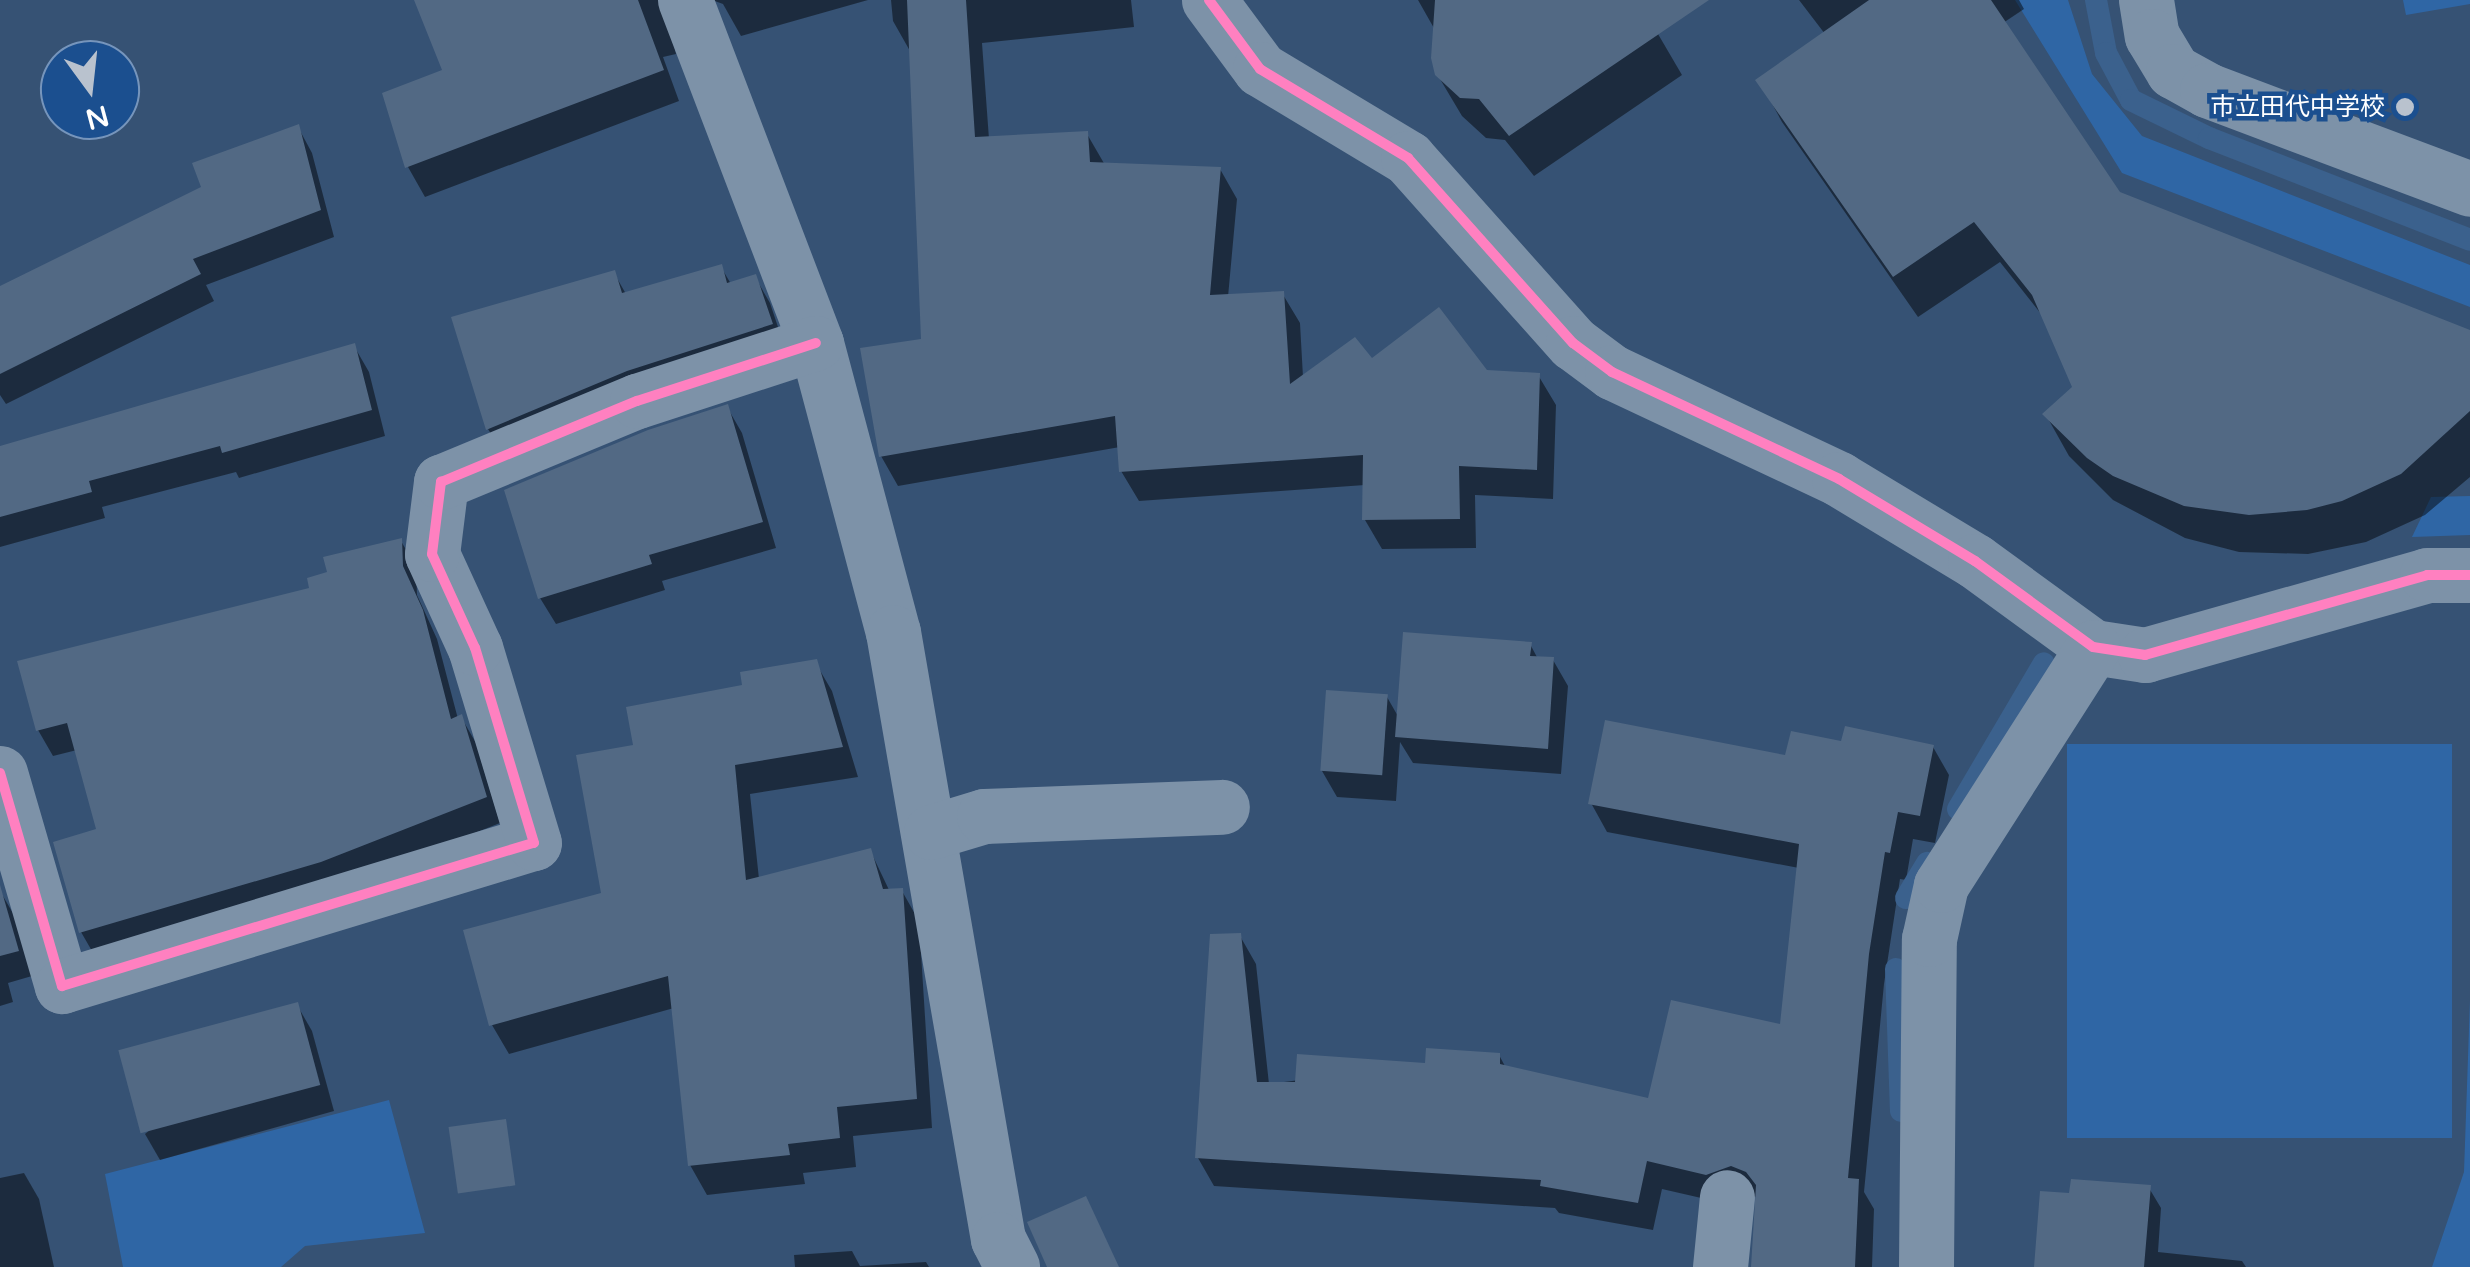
<!DOCTYPE html>
<meta charset="utf-8">
<style>
body{margin:0}
#map{position:relative;width:2470px;height:1267px;overflow:hidden;background:#365274;font-family:"Varela Round","Noto Sans JP",sans-serif}
div>[style]{position:absolute}
.green>*{inset:0;background:#2f66a5;transform-origin:0 0}
.shadow>*{inset:0;background:#0007}
.stream>*{height:22px;margin:-11px;padding:0 11px;transform-origin:11px;border-radius:11px;background:#3b618d}
.building>*{inset:0;background:#526984;transform-origin:0 0}
.minor>*{height:55px;margin:-27.5px;padding:0 27.5px;transform-origin:27.5px;border-radius:27.5px;background:#7d92a8}
.cycleway>*{height:10px;margin:-5px;padding:0 5px;transform-origin:5px;border-radius:5px;background:#ff80c0}
.dots>*{width:28px;height:28px;translate:-50% -50%;box-sizing:border-box;border:5px solid #1b4f8f;border-radius:50%}
span{translate:-50% -50%;white-space:nowrap;text-align:center;line-height:1.15;-webkit-text-stroke:9px #1b4f8f;paint-order:stroke}
.poi-label{font-size:25px;color:#fff}
.right{translate:-100% -50%;text-align:right}
.north{position:absolute;left:40px;top:40px;width:100px;height:100px;box-sizing:border-box;background:#1b4f8f;border:2px solid #7695bc;border-radius:50%;rotate:165deg;font-size:28px;font-weight:700;line-height:40px;text-align:center;color:#fff}
.north::after{content:'';display:block;margin:auto;width:35px;height:45px;background:#b9c2ce;clip-path:polygon(50% 0,100% 100%,50% 72%,0 100%)}
</style>
<div id="map">
<div class="green">
<i style="clip-path:polygon(2015px 0,2068px 0,2092px 74px,2142px 136px,2470px 265px,2470px 307px,2122px 173px)"></i>
<i style="clip-path:polygon(2403px 0,2470px 0,2470px 4px,2406px 15px)"></i>
<i style="clip-path:polygon(2470px 496px,2470px 535px,2412px 537px,2431px 497px)"></i>
<i style="left:2067px;top:744px;width:385px;height:394px"></i>
<i style="clip-path:polygon(2470px 1000px,2470px 1267px,2432px 1267px,2464px 1172px)"></i>
<i style="clip-path:polygon(389px 1100px,425px 1233px,305px 1246px,281px 1267px,123px 1267px,105px 1174px)"></i>
</div>
<div class="shadow">
<i style="clip-path:polygon(416px 0,695px 0,670px 26px,676px 54px,663px 57px,679px 101px,425px 197px,408px 167px,445px 72px)"></i>
<i style="clip-path:polygon(712px 0,868px 0,741px 36px,723px 4px)"></i>
<i style="clip-path:polygon(891px 0,1131px 0,1134px 27px,982px 43px,989px 139px,1087px 134px,1105px 165px,1220px 169px,1237px 199px,1228px 297px,1282px 293px,1300px 323px,1303px 377px,1371px 362px,1538px 375px,1556px 405px,1553px 499px,1475px 495px,1476px 548px,1382px 549px,1365px 520px,1365px 485px,1139px 501px,1121px 471px,1120px 447px,898px 486px,881px 456px,923px 342px,910px 51px,893px 21px)"></i>
<i style="clip-path:polygon(1418px 0,1655px 0,1658px 34px,1682px 75px,1534px 176px,1505px 140px,1486px 138px,1462px 116px,1437px 74px,1435px 30px)"></i>
<i style="clip-path:polygon(1799px 0,2019px 0,2024px 9px,2003px 23px,2119px 194px,2470px 333px,2470px 477px,2425px 515px,2366px 542px,2308px 554px,2239px 552px,2185px 538px,2113px 500px,2069px 456px,2046px 415px,2075px 388px,2045px 319px,2000px 262px,1918px 317px,1782px 122px,1759px 80px,1825px 34px)"></i>
<i style="clip-path:polygon(298px 127px,312px 153px,334px 237px,206px 285px,214px 301px,6px 404px,0 395px,0 288px,204px 188px)"></i>
<i style="clip-path:polygon(721px 267px,731px 284px,755px 277px,770px 303px,786px 351px,503px 454px,488px 429px,614px 273px,626px 294px)"></i>
<i style="clip-path:polygon(354px 346px,369px 372px,385px 436px,239px 478px,236px 472px,102px 507px,105px 518px,0 547px,0 454px)"></i>
<i style="clip-path:polygon(727px 407px,742px 433px,776px 548px,662px 581px,665px 590px,556px 624px,540px 598px)"></i>
<i style="clip-path:polygon(401px 541px,416px 567px,417px 595px,437px 639px,458px 719px,461px 717px,476px 743px,500px 823px,336px 888px,96px 958px,81px 932px,99px 830px,77px 750px,53px 756px,38px 730px)"></i>
<i style="clip-path:polygon(1530px 644px,1538px 659px,1553px 660px,1568px 686px,1561px 774px,1413px 763px,1400px 742px,1396px 801px,1337px 797px,1322px 771px,1387px 697px,1399px 718px)"></i>
<i style="clip-path:polygon(815px 662px,832px 691px,858px 777px,750px 794px,759px 879px,870px 850px,890px 892px,902px 891px,919px 921px,932px 1128px,853px 1136px,856px 1167px,803px 1173px,805px 1184px,707px 1195px,690px 1165px,674px 1008px,509px 1054px,492px 1025px,604px 894px,635px 747px,745px 687px)"></i>
<i style="clip-path:polygon(1843px 744px,1933px 747px,1949px 775px,1935px 843px,1913px 839px,1906px 880px,1900px 879px,1884px 984px,1864px 1192px,1874px 1209px,1872px 1267px,1754px 1267px,1761px 1199px,1746px 1193px,1723px 1203px,1662px 1189px,1653px 1230px,1559px 1213px,1555px 1208px,1214px 1186px,1198px 1158px,1240px 936px,1256px 964px,1269px 1084px,1499px 1055px,1506px 1068px,1649px 1101px,1782px 1027px,1799px 868px,1607px 832px,1591px 803px)"></i>
<i style="clip-path:polygon(0 891px,14px 915px,32px 976px,8px 983px,13px 1002px,0 1006px)"></i>
<i style="clip-path:polygon(297px 1005px,312px 1031px,334px 1111px,160px 1160px,145px 1134px)"></i>
<i style="clip-path:polygon(24px 1173px,39px 1199px,54px 1267px,0 1267px,0 1178px)"></i>
<i style="clip-path:polygon(2149px 1188px,2161px 1208px,2158px 1252px,2242px 1261px,2246px 1267px,2037px 1267px,2072px 1196px)"></i>
<i style="clip-path:polygon(852px 1251px,860px 1266px,926px 1262px,929px 1267px,795px 1267px,794px 1255px)"></i>
</div>
<div class="stream">
<i style="left:2096px;top:0;width:54px;rotate:79.3deg"></i>
<i style="left:2106px;top:53px;width:53px;rotate:62deg"></i>
<i style="left:2131px;top:100px;width:87px;rotate:26deg"></i>
<i style="left:2209px;top:138px;width:280px;rotate:21.3deg"></i>
<i style="left:1958px;top:809px;width:169px;rotate:-59.5deg"></i>
<i style="left:1906px;top:898px;width:41px;rotate:-59deg"></i>
<i style="left:1896px;top:969px;width:142px;rotate:88deg"></i>
</div>
<div class="building">
<i style="clip-path:polygon(414px 0,638px 0,664px 70px,405px 168px,382px 93px,442px 70px)"></i>
<i style="clip-path:polygon(907px 0,966px 0,975px 137px,1088px 131px,1090px 162px,1221px 167px,1210px 295px,1284px 291px,1290px 384px,1355px 337px,1372px 358px,1439px 307px,1487px 370px,1540px 373px,1537px 470px,1459px 466px,1460px 519px,1362px 520px,1363px 455px,1119px 472px,1115px 416px,879px 457px,860px 348px,921px 339px)"></i>
<i style="clip-path:polygon(1435px 0,1709px 0,1509px 136px,1479px 99px,1460px 98px,1435px 75px,1431px 58px)"></i>
<i style="clip-path:polygon(1869px 0,1991px 0,2120px 192px,2470px 330px,2470px 411px,2401px 474px,2342px 501px,2307px 510px,2249px 515px,2184px 506px,2113px 476px,2087px 458px,2042px 414px,2072px 387px,2032px 295px,1974px 222px,1893px 277px,1755px 80px)"></i>
<i style="clip-path:polygon(299px 124px,321px 210px,193px 259px,201px 274px,0 374px,0 286px,201px 187px,192px 163px)"></i>
<i style="clip-path:polygon(722px 264px,727px 283px,756px 274px,773px 324px,627px 371px,486px 430px,451px 317px,615px 270px,622px 293px)"></i>
<i style="clip-path:polygon(355px 343px,372px 410px,222px 453px,220px 446px,89px 481px,92px 492px,0 517px,0 446px)"></i>
<i style="clip-path:polygon(728px 404px,763px 522px,649px 555px,652px 564px,538px 599px,504px 490px,648px 430px)"></i>
<i style="clip-path:polygon(402px 538px,403px 566px,423px 610px,451px 719px,462px 714px,487px 797px,321px 862px,79px 933px,53px 842px,96px 829px,67px 723px,36px 731px,17px 661px,309px 588px,307px 578px,327px 572px,323px 557px)"></i>
<i style="clip-path:polygon(1403px 632px,1532px 642px,1530px 656px,1554px 657px,1548px 749px,1395px 737px)"></i>
<i style="clip-path:polygon(817px 659px,843px 747px,735px 765px,746px 880px,871px 848px,883px 889px,903px 888px,917px 1099px,837px 1107px,840px 1138px,788px 1144px,790px 1155px,688px 1166px,668px 976px,489px 1026px,463px 930px,601px 893px,576px 755px,633px 745px,626px 707px,742px 685px,740px 672px)"></i>
<i style="left:1326px;top:690px;width:62px;height:81px;rotate:4deg"></i>
<i style="clip-path:polygon(1605px 720px,1785px 755px,1791px 731px,1841px 741px,1845px 726px,1934px 745px,1920px 816px,1898px 812px,1890px 853px,1885px 852px,1869px 954px,1848px 1178px,1859px 1179px,1855px 1267px,1751px 1267px,1756px 1185px,1746px 1172px,1731px 1166px,1706px 1175px,1647px 1161px,1638px 1203px,1540px 1186px,1541px 1180px,1195px 1158px,1210px 934px,1241px 933px,1257px 1082px,1295px 1082px,1297px 1054px,1425px 1063px,1426px 1048px,1500px 1053px,1500px 1064px,1648px 1098px,1671px 1000px,1780px 1024px,1799px 844px,1588px 804px)"></i>
<i style="clip-path:polygon(0 885px,19px 951px,0 956px)"></i>
<i style="left:298px;top:1002px;width:86px;height:186px;rotate:75deg"></i>
<i style="left:506px;top:1119px;width:67px;height:58px;rotate:82deg"></i>
<i style="clip-path:polygon(2071px 1179px,2151px 1185px,2144px 1267px,2034px 1267px,2040px 1191px,2069px 1193px)"></i>
<i style="clip-path:polygon(1086px 1196px,1119px 1267px,1047px 1267px,1027px 1222px)"></i>
</div>
<div class="minor">
<i style="left:685px;top:0;width:367px;rotate:69.1deg"></i>
<i style="left:816px;top:343px;width:299px;rotate:75.1deg"></i>
<i style="left:893px;top:632px;width:616px;rotate:80.19deg"></i>
<i style="left:998px;top:1239px;width:31px;rotate:63deg"></i>
<i style="left:1209px;top:0;width:86px;rotate:53.5deg"></i>
<i style="left:1260px;top:69px;width:173px;rotate:31deg"></i>
<i style="left:1408px;top:158px;width:248px;rotate:48.3deg"></i>
<i style="left:1573px;top:343px;width:49px;rotate:36.6deg"></i>
<i style="left:1612px;top:372px;width:251px;rotate:25.2deg"></i>
<i style="left:1839px;top:479px;width:159px;rotate:31.1deg"></i>
<i style="left:1975px;top:561px;width:146px;rotate:36.1deg"></i>
<i style="left:2093px;top:647px;width:53px;rotate:8.7deg"></i>
<i style="left:2145px;top:655px;width:293px;rotate:-15.8deg"></i>
<i style="left:2427px;top:575px;width:43px"></i>
<i style="left:2146px;top:0;width:36px;rotate:81deg"></i>
<i style="left:2152px;top:36px;width:41px;rotate:59deg"></i>
<i style="left:2173px;top:71px;width:39px;rotate:29deg"></i>
<i style="left:2207px;top:90px;width:281px;rotate:20.6deg"></i>
<i style="left:0;top:773px;width:222px;rotate:73.8deg"></i>
<i style="left:62px;top:986px;width:493px;rotate:-16.9deg"></i>
<i style="left:534px;top:843px;width:204px;rotate:-106.8deg"></i>
<i style="left:475px;top:648px;width:103px;rotate:-114.6deg"></i>
<i style="left:432px;top:554px;width:73px;rotate:-82.9deg"></i>
<i style="left:441px;top:482px;width:212px;rotate:-22.5deg"></i>
<i style="left:637px;top:401px;width:188px;rotate:-18deg"></i>
<i style="left:931px;top:832px;width:55px;rotate:-16.8deg"></i>
<i style="left:984px;top:816px;width:238px;rotate:-2.2deg"></i>
<i style="left:1720px;top:1267px;width:70px;rotate:-84.3deg"></i>
<i style="left:1926px;top:1267px;width:328px;rotate:-89.5deg"></i>
<i style="left:1929px;top:939px;width:55px;rotate:-77.5deg"></i>
<i style="left:1941px;top:885px;width:282px;rotate:-57.4deg"></i>
</div>
<div class="cycleway">
<i style="left:1209px;top:0;width:86px;rotate:53.5deg"></i>
<i style="left:1260px;top:69px;width:173px;rotate:31deg"></i>
<i style="left:1408px;top:158px;width:248px;rotate:48.3deg"></i>
<i style="left:1573px;top:343px;width:49px;rotate:36.6deg"></i>
<i style="left:1612px;top:372px;width:251px;rotate:25.2deg"></i>
<i style="left:1839px;top:479px;width:159px;rotate:31.1deg"></i>
<i style="left:1975px;top:561px;width:146px;rotate:36.1deg"></i>
<i style="left:2093px;top:647px;width:53px;rotate:8.7deg"></i>
<i style="left:2145px;top:655px;width:293px;rotate:-15.8deg"></i>
<i style="left:2427px;top:575px;width:43px"></i>
<i style="left:0;top:773px;width:222px;rotate:73.8deg"></i>
<i style="left:62px;top:986px;width:493px;rotate:-16.9deg"></i>
<i style="left:534px;top:843px;width:204px;rotate:-106.8deg"></i>
<i style="left:475px;top:648px;width:103px;rotate:-114.6deg"></i>
<i style="left:432px;top:554px;width:73px;rotate:-82.9deg"></i>
<i style="left:441px;top:482px;width:212px;rotate:-22.5deg"></i>
<i style="left:637px;top:401px;width:188px;rotate:-18deg"></i>
</div>
<div class="dots">
<i style="left:2405px;top:107px;background:#b9c2ce"></i>
</div>
<div class="poi-label">
<span class="right" style="left:2385px;top:107px">市立田代中学校</span>
</div>
<div class="north">N</div>
</div>
